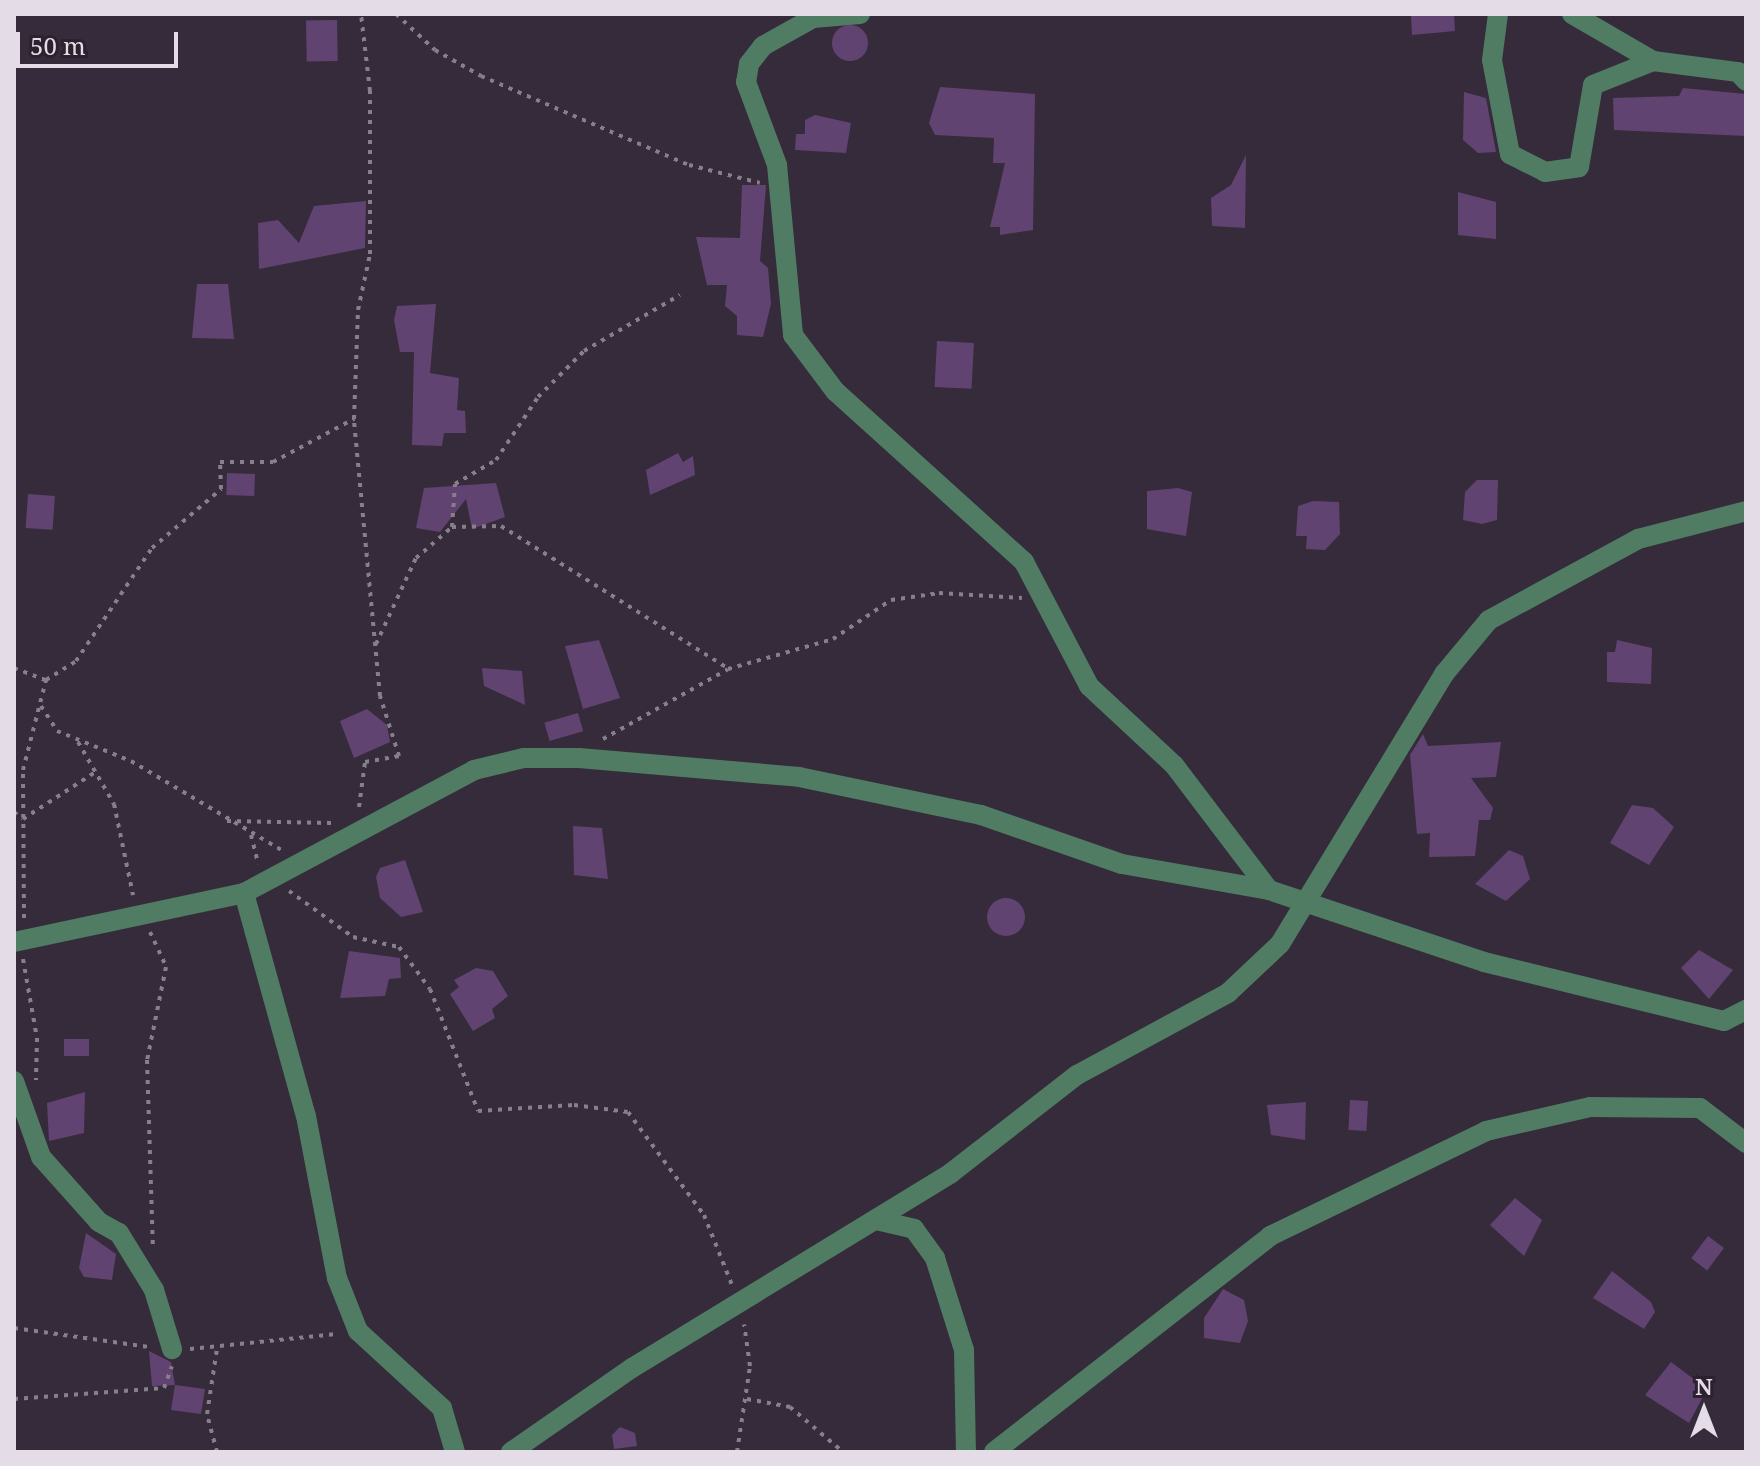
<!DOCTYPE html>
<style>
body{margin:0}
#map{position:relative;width:1760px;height:1466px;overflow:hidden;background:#352b3a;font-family:"Noto Serif",serif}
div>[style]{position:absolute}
.building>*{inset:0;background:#614371;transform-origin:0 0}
.round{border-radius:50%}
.path>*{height:4px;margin-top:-2px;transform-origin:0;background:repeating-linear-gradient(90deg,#887f8c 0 4px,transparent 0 10px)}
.minor>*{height:20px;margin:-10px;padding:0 10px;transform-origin:10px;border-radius:10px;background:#4f7c63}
span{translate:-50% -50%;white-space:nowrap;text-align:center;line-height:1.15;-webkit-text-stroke:8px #2b212f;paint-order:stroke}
.frame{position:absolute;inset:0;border:16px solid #e4dde7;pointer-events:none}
.north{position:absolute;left:1664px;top:1370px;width:80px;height:80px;-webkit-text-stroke:6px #2b212f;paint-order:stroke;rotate:0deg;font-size:22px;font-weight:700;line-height:32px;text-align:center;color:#e4dde7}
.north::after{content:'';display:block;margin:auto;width:28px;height:36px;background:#e4dde7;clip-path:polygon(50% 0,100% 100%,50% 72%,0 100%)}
.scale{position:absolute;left:16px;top:32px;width:162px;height:36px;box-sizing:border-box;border:4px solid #e4dde7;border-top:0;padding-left:10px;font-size:24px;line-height:28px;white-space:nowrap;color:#e4dde7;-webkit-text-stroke:6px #2b212f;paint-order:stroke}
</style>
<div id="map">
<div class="building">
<i style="clip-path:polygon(1426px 14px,1454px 14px,1455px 31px,1412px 35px,1411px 16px)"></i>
<i style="left:337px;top:20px;width:41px;height:31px;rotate:89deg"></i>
<i class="round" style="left:832px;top:25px;width:36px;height:36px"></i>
<i style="clip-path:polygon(940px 87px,1035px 94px,1033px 230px,1000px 235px,1000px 227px,990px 227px,1005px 163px,993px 163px,994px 138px,935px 135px,929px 123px)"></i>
<i style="clip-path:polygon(1683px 88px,1746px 94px,1746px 136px,1614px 130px,1613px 98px,1679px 96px)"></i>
<i style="clip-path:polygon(1464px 92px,1486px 98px,1496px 152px,1478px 153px,1463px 140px)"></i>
<i style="clip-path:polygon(815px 115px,851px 123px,846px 153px,795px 150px,796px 134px,805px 134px,805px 120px)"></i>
<i style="clip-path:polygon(1246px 155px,1245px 228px,1212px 226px,1211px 198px,1231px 185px)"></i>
<i style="clip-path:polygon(742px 185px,766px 185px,760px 261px,768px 268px,771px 304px,763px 337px,737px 335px,737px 316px,725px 306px,727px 285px,707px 285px,696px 237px,740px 238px)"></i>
<i style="clip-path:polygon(1458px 192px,1496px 202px,1496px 239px,1458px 235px)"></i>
<i style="clip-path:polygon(366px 201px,365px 248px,259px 269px,258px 223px,278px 220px,299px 243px,314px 206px)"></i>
<i style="clip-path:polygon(197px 284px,228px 284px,234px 339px,192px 338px)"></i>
<i style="clip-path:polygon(436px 304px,430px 373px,459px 378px,457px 410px,465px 411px,466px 433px,444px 433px,442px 446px,412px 445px,414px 352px,400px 352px,394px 320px,397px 306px)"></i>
<i style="left:937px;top:341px;width:37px;height:46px;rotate:3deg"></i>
<i style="clip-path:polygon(678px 453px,683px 462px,693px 456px,695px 475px,650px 495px,646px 470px)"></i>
<i style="left:227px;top:473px;width:28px;height:22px;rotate:2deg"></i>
<i style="clip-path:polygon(1477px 480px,1498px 480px,1497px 520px,1482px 524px,1463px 520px,1465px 492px)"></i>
<i style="clip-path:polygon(496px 483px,505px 517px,472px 529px,466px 499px,440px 532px,416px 528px,424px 488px)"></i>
<i style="clip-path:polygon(1178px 488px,1192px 492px,1186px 536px,1147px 529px,1147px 491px)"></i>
<i style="left:28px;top:494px;width:27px;height:34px;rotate:4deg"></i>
<i style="clip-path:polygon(1313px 501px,1339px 502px,1340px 534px,1325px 550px,1306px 549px,1307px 536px,1296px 536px,1298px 506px)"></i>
<i style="clip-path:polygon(599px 640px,620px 698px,583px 709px,565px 646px)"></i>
<i style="clip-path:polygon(1617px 640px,1652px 648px,1651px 684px,1607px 682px,1607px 652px,1615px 652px)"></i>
<i style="clip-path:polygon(482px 668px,522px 671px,525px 705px,484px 686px)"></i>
<i style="clip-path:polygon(367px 709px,387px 725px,390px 742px,354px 758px,340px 721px)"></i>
<i style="left:578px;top:713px;width:19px;height:35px;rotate:74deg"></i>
<i style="clip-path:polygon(1423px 734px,1428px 746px,1501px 742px,1496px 777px,1471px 778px,1493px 808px,1490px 820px,1479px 820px,1475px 856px,1429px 857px,1430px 833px,1417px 834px,1410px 755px)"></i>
<i style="clip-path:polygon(1632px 805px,1653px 808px,1674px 827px,1649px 865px,1610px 843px)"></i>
<i style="clip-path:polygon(573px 826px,602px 828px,608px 879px,574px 875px)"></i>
<i style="clip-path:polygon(1509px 850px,1523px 856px,1530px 879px,1506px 901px,1475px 884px)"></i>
<i style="clip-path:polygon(405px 860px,423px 912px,401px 917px,380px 898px,376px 877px,380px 868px)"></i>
<i class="round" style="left:987px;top:898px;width:38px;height:38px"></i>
<i style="clip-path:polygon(1699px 950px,1733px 970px,1709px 999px,1681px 968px)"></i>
<i style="clip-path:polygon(349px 951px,400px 958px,401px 978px,389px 979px,385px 996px,340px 998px)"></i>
<i style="clip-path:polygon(476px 968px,493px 971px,508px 996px,492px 1009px,495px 1018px,473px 1031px,450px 994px,459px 987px,454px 980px)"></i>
<i style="left:64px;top:1039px;width:25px;height:17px"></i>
<i style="clip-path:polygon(85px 1092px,84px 1133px,49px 1141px,47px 1103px)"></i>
<i style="left:1350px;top:1100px;width:18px;height:30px;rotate:3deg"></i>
<i style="clip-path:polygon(1306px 1102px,1305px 1140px,1271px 1135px,1267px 1105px)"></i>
<i style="clip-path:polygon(1515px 1198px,1542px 1220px,1524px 1256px,1490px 1225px)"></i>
<i style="clip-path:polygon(86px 1233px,116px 1254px,112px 1280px,84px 1277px,79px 1268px)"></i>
<i style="left:1708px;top:1236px;width:20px;height:28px;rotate:37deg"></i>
<i style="clip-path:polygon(1612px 1271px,1651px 1302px,1655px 1312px,1644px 1329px,1593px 1298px)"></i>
<i style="clip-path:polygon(1223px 1289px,1244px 1300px,1248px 1321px,1240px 1343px,1204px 1338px,1204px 1318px)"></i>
<i style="clip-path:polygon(149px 1351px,171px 1362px,175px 1385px,205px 1389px,201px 1414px,171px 1410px,175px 1385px,152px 1386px)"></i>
<i style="clip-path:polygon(1671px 1362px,1707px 1389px,1689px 1423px,1645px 1395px)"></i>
<i style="clip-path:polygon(620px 1427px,635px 1433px,637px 1446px,614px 1449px,612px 1435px)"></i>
</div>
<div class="path">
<i style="left:396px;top:14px;width:53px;rotate:42.7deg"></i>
<i style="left:435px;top:50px;width:53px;rotate:29.5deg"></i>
<i style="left:481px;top:76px;width:226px;rotate:23.2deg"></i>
<i style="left:689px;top:165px;width:73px;rotate:14.2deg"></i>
<i style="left:452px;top:527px;width:49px;rotate:-1.2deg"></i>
<i style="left:501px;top:526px;width:267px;rotate:32.1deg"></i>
<i style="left:376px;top:644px;width:95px;rotate:-65.1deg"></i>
<i style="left:416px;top:558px;width:48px;rotate:-40.7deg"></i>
<i style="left:452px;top:527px;width:43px;rotate:-86deg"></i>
<i style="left:455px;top:484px;width:48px;rotate:-30.3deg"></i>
<i style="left:496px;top:460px;width:76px;rotate:-56.3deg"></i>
<i style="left:538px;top:397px;width:65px;rotate:-45deg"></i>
<i style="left:584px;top:351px;width:111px;rotate:-30.3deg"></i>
<i style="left:14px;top:668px;width:34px;rotate:21deg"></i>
<i style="left:46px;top:680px;width:36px;rotate:-32deg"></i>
<i style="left:76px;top:661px;width:136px;rotate:-56.1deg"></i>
<i style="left:152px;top:548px;width:91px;rotate:-40.5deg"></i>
<i style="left:221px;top:489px;width:27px;rotate:-92deg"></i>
<i style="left:220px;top:462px;width:53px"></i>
<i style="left:273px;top:462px;width:92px;rotate:-28deg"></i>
<i style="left:41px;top:706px;width:30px;rotate:57deg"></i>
<i style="left:57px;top:731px;width:80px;rotate:22.1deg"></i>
<i style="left:131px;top:761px;width:177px;rotate:30.6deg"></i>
<i style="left:603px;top:739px;width:143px;rotate:-29.2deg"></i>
<i style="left:728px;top:669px;width:109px;rotate:-15.9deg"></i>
<i style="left:833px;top:639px;width:70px;rotate:-33.9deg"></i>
<i style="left:891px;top:600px;width:49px;rotate:-8.3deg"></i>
<i style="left:939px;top:593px;width:83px;rotate:3.4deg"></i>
<i style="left:78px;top:742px;width:72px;rotate:59.9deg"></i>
<i style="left:114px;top:804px;width:93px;rotate:78.2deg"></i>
<i style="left:359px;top:807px;width:45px;rotate:-82.4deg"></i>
<i style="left:365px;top:762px;width:35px;rotate:-10deg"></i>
<i style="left:399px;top:756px;width:63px;rotate:-107.6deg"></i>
<i style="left:380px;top:696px;width:278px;rotate:-95.4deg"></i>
<i style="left:354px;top:419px;width:109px;rotate:-87.9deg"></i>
<i style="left:358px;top:310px;width:57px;rotate:-77.9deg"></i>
<i style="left:370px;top:254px;width:163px;rotate:-90deg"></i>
<i style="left:370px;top:91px;width:78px;rotate:-96.7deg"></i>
<i style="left:14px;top:812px;width:11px;rotate:38deg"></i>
<i style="left:23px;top:819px;width:88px;rotate:-33deg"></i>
<i style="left:227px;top:821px;width:104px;rotate:1.1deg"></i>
<i style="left:251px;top:835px;width:30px;rotate:76deg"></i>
<i style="left:289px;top:891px;width:79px;rotate:35.7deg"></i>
<i style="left:353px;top:937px;width:47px;rotate:12.3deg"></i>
<i style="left:399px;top:947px;width:52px;rotate:53.6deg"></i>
<i style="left:430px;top:989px;width:131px;rotate:68.5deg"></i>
<i style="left:478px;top:1111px;width:96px;rotate:-3.6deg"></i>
<i style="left:574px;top:1105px;width:54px;rotate:7.4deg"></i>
<i style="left:628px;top:1112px;width:128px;rotate:53.6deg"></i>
<i style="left:704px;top:1215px;width:75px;rotate:68.2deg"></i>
<i style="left:24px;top:918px;width:148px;rotate:-90.4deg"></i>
<i style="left:23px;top:770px;width:93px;rotate:-75.7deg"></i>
<i style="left:150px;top:932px;width:38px;rotate:65deg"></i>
<i style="left:166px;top:967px;width:95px;rotate:101.5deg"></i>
<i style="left:147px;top:1060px;width:189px;rotate:88.2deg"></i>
<i style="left:23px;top:959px;width:80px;rotate:80deg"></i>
<i style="left:37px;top:1038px;width:42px;rotate:91.4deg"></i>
<i style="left:14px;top:1328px;width:136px;rotate:8deg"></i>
<i style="left:190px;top:1349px;width:147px;rotate:-5.9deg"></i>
<i style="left:14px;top:1399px;width:150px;rotate:-4.2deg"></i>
<i style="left:164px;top:1388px;width:23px;rotate:-70deg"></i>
<i style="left:747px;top:1399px;width:44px;rotate:10.5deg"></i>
<i style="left:790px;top:1407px;width:70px;rotate:40.3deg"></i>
<i style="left:217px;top:1452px;width:39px;rotate:-105deg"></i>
<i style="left:207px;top:1414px;width:66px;rotate:-81.3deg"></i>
<i style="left:737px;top:1452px;width:87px;rotate:-81.4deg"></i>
<i style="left:750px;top:1366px;width:42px;rotate:-98.1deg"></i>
</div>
<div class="minor">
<i style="left:860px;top:14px;width:47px;rotate:175.1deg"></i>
<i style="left:813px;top:18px;width:57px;rotate:150.8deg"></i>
<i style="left:763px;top:46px;width:23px;rotate:128deg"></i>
<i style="left:749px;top:64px;width:18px;rotate:99deg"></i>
<i style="left:746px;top:82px;width:89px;rotate:69.5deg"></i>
<i style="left:777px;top:165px;width:171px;rotate:84.6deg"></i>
<i style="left:793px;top:335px;width:70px;rotate:53.1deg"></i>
<i style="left:835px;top:391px;width:255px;rotate:42.1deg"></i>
<i style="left:1024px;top:562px;width:140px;rotate:62.3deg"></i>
<i style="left:1089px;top:686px;width:116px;rotate:42.9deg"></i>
<i style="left:1174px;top:765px;width:157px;rotate:52.8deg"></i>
<i style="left:1498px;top:14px;width:46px;rotate:97.4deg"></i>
<i style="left:1492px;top:60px;width:96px;rotate:79.2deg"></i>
<i style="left:1510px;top:154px;width:39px;rotate:27deg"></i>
<i style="left:1545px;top:172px;width:34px;rotate:-8deg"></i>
<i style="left:1579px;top:167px;width:83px;rotate:-80.3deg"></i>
<i style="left:1593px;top:85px;width:65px;rotate:-21.8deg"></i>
<i style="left:1572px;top:14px;width:94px;rotate:30.1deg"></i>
<i style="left:1653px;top:61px;width:86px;rotate:7.4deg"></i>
<i style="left:1738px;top:72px;width:12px;rotate:48deg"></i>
<i style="left:244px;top:893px;width:231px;rotate:74.5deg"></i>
<i style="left:306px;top:1116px;width:165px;rotate:79.2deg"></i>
<i style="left:337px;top:1278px;width:57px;rotate:68.4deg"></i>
<i style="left:358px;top:1331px;width:114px;rotate:42.5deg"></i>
<i style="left:442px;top:1408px;width:46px;rotate:73.5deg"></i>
<i style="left:14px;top:942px;width:235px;rotate:-12deg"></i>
<i style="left:244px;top:893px;width:261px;rotate:-28.1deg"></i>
<i style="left:474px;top:770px;width:51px;rotate:-13.5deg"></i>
<i style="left:524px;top:758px;width:55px"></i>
<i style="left:579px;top:758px;width:221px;rotate:4.9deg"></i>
<i style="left:799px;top:777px;width:186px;rotate:11.8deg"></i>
<i style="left:981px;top:815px;width:149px;rotate:19.2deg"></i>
<i style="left:1122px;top:864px;width:149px;rotate:10deg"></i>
<i style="left:1269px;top:890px;width:227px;rotate:18.5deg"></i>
<i style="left:1484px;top:962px;width:247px;rotate:13.8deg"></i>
<i style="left:1724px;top:1021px;width:25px;rotate:-27deg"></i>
<i style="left:14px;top:1081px;width:81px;rotate:70.4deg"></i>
<i style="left:41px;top:1157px;width:87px;rotate:48.3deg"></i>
<i style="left:99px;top:1222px;width:23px;rotate:29deg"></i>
<i style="left:119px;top:1233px;width:67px;rotate:58.4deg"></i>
<i style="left:154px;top:1290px;width:62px;rotate:73deg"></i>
<i style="left:876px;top:1220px;width:39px;rotate:13deg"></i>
<i style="left:914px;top:1229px;width:36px;rotate:54deg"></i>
<i style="left:935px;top:1258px;width:96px;rotate:72.5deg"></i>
<i style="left:964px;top:1350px;width:102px;rotate:88.9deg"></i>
<i style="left:511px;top:1452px;width:147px;rotate:-34.8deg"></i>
<i style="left:632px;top:1368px;width:374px;rotate:-31.4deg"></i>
<i style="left:951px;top:1173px;width:160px;rotate:-37.9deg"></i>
<i style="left:1077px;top:1075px;width:172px;rotate:-28.5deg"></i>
<i style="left:1228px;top:993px;width:71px;rotate:-43.3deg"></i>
<i style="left:1280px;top:944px;width:316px;rotate:-58.7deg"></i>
<i style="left:1444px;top:674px;width:70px;rotate:-50.2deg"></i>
<i style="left:1489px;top:620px;width:170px;rotate:-28.5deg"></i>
<i style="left:1638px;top:539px;width:112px;rotate:-14.5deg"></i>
<i style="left:994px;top:1452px;width:350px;rotate:-38deg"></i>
<i style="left:1270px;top:1236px;width:240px;rotate:-25.9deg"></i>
<i style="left:1486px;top:1131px;width:107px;rotate:-13deg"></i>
<i style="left:1590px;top:1107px;width:110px;rotate:0.5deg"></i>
<i style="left:1700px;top:1108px;width:58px;rotate:37.3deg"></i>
</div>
<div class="frame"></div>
<div class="north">N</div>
<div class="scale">50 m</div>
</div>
